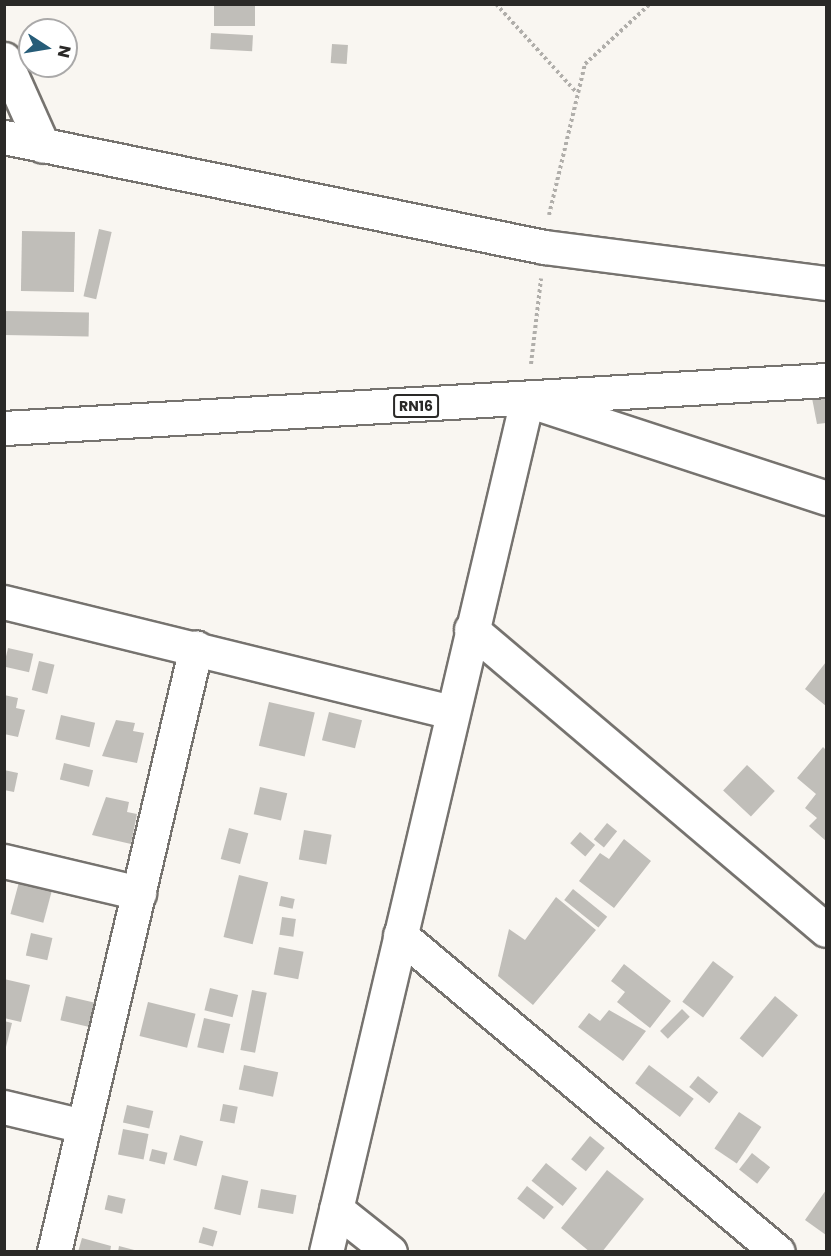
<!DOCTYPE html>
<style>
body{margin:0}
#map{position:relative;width:831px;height:1256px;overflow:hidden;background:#f9f6f1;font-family:Poppins,sans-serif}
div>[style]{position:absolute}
.building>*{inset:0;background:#c0beb9;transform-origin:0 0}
.path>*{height:4px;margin-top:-2px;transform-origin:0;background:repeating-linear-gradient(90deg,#b0aeaa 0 3px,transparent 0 6px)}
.roads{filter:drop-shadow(2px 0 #76736f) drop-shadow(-2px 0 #76736f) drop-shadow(0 2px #76736f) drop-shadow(0 -2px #76736f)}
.street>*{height:33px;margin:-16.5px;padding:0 16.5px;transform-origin:16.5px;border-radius:16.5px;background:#fff}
.secondary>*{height:33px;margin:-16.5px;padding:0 16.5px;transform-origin:16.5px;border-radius:16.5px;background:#fff}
.primary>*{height:33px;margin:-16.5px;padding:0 16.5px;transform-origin:16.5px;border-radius:16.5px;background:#fff}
span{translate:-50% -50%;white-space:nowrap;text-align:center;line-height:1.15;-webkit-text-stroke:6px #fff;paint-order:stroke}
.shield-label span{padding:2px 4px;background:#fff;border:2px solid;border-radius:4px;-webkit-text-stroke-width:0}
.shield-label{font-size:14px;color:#2a2927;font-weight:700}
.frame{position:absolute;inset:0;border:6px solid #2a2927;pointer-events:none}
.north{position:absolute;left:18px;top:18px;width:60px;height:60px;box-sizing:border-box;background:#fff;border:2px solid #aaa9a9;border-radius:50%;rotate:102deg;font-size:16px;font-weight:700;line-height:24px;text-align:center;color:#2a2927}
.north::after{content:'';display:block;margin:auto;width:21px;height:27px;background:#265c78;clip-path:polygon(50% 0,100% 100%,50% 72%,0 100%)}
</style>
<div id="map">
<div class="building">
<i style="left:214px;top:5px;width:41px;height:21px"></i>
<i style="left:211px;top:33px;width:42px;height:16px;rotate:3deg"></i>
<i style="left:332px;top:44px;width:16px;height:19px;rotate:4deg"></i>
<i style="left:99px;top:229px;width:13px;height:69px;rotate:13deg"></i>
<i style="left:22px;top:231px;width:53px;height:60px;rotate:1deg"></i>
<i style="left:4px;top:311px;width:85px;height:24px;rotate:1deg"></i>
<i style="clip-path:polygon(826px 397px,826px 423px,817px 424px,812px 398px)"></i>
<i style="left:8px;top:648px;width:26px;height:19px;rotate:13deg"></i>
<i style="left:39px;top:661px;width:16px;height:30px;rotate:14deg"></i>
<i style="clip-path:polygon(826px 662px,826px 706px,805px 689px)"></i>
<i style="clip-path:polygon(4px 695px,18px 698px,16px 708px,25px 710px,18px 737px,4px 734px)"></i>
<i style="left:269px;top:702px;width:47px;height:45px;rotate:13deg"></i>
<i style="left:329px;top:712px;width:34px;height:29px;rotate:14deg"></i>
<i style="left:61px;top:715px;width:35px;height:25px;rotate:13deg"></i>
<i style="clip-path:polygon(116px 720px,135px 723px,133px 731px,144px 733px,137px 763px,102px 756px)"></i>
<i style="clip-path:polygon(823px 747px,826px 750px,826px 841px,809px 826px,817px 818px,805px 808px,816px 794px,797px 778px)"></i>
<i style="left:64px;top:763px;width:30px;height:17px;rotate:14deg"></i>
<i style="left:747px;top:765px;width:38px;height:35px;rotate:43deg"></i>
<i style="clip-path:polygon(4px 770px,18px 773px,14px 792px,4px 790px)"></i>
<i style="left:260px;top:787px;width:28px;height:28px;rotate:13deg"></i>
<i style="clip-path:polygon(106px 797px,129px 802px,127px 812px,137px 814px,131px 844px,92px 835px)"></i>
<i style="left:607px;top:823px;width:13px;height:21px;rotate:39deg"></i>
<i style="left:229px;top:828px;width:20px;height:32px;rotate:15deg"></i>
<i style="left:304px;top:830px;width:28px;height:30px;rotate:10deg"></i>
<i style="left:580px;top:832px;width:20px;height:15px;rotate:41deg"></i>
<i style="clip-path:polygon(624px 839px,651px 861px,614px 908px,579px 881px,600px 853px,609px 859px)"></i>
<i style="left:239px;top:875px;width:30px;height:64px;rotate:14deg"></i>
<i style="left:19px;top:882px;width:34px;height:33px;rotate:15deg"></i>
<i style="left:573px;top:889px;width:44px;height:14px;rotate:39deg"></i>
<i style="left:281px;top:896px;width:14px;height:10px;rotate:12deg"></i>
<i style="clip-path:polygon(556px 897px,596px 930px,533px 1005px,498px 976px,509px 929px,525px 940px)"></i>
<i style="left:282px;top:917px;width:14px;height:18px;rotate:8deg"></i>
<i style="left:31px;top:933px;width:22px;height:23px;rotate:13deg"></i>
<i style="left:279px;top:947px;width:25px;height:28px;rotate:11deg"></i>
<i style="left:713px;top:961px;width:26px;height:51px;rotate:37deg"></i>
<i style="clip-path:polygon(624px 964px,671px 1001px,650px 1028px,617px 1002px,625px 992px,611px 981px)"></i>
<i style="clip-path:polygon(4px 979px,30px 985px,21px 1022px,4px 1018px)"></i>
<i style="left:210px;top:988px;width:29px;height:23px;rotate:14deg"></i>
<i style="left:252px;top:990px;width:15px;height:61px;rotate:11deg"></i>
<i style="left:66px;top:996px;width:32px;height:25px;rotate:13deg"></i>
<i style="left:775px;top:996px;width:30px;height:55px;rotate:40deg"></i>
<i style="left:148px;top:1002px;width:49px;height:35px;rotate:14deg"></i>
<i style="left:682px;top:1009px;width:11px;height:31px;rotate:45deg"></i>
<i style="clip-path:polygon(609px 1010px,646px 1031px,623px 1061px,578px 1027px,589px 1013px,600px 1021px)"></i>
<i style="left:204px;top:1018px;width:27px;height:30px;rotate:13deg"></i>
<i style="clip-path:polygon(4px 1021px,12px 1023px,5px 1051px,4px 1051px)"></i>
<i style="left:244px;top:1065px;width:35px;height:25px;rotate:12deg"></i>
<i style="left:649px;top:1065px;width:56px;height:23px;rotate:37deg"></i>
<i style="left:698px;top:1076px;width:26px;height:14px;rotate:39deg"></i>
<i style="left:223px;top:1104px;width:15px;height:17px;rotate:11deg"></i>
<i style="left:127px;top:1105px;width:27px;height:18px;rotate:13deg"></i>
<i style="left:739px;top:1112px;width:27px;height:44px;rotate:34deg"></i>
<i style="left:123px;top:1129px;width:26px;height:26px;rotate:11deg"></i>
<i style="left:180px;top:1135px;width:24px;height:26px;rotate:15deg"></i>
<i style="left:590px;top:1136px;width:19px;height:30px;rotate:39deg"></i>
<i style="left:152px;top:1149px;width:16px;height:12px;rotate:14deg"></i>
<i style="left:752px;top:1153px;width:23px;height:21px;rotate:38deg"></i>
<i style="left:546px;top:1163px;width:40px;height:23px;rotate:39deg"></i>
<i style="clip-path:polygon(607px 1170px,644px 1199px,602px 1252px,590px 1252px,561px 1228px)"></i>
<i style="left:222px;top:1175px;width:27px;height:35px;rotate:13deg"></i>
<i style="left:527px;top:1186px;width:34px;height:16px;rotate:38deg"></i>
<i style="left:261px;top:1189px;width:36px;height:19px;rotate:10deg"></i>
<i style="clip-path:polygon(826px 1190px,826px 1235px,805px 1220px)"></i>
<i style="left:108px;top:1195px;width:18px;height:15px;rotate:13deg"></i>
<i style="left:203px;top:1227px;width:15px;height:16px;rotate:16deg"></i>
<i style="clip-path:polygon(82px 1238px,111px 1246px,110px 1252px,78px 1252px)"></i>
<i style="clip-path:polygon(119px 1246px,138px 1251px,138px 1252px,118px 1252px)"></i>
</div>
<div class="path">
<i style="left:496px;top:4px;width:120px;rotate:47.7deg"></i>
<i style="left:549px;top:215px;width:155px;rotate:-76.6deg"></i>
<i style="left:585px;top:64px;width:88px;rotate:-42.7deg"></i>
<i style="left:531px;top:364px;width:86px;rotate:-83.3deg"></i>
</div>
<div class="roads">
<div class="street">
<i style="left:4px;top:59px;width:95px;rotate:65.9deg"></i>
<i style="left:4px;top:602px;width:461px;rotate:13.8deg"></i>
<i style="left:471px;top:629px;width:465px;rotate:40.3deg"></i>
<i style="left:4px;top:861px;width:139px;rotate:13.3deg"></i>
<i style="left:400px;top:935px;width:493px;rotate:40deg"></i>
<i style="left:4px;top:1107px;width:81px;rotate:13.5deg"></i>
<i style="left:336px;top:1209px;width:69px;rotate:38.5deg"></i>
<i style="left:54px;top:1252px;width:621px;rotate:-76.79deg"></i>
<i style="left:326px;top:1252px;width:875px;rotate:-76.73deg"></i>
<i style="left:527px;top:400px;width:315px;rotate:18.1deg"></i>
</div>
<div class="secondary">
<i style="left:4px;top:137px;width:551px;rotate:11.51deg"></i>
<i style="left:544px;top:247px;width:284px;rotate:7.3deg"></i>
</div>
<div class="primary">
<i style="left:4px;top:428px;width:823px;rotate:-3.34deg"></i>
</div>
</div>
<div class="shield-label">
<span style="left:416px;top:406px">RN16</span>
</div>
<div class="frame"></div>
<div class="north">N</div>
</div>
